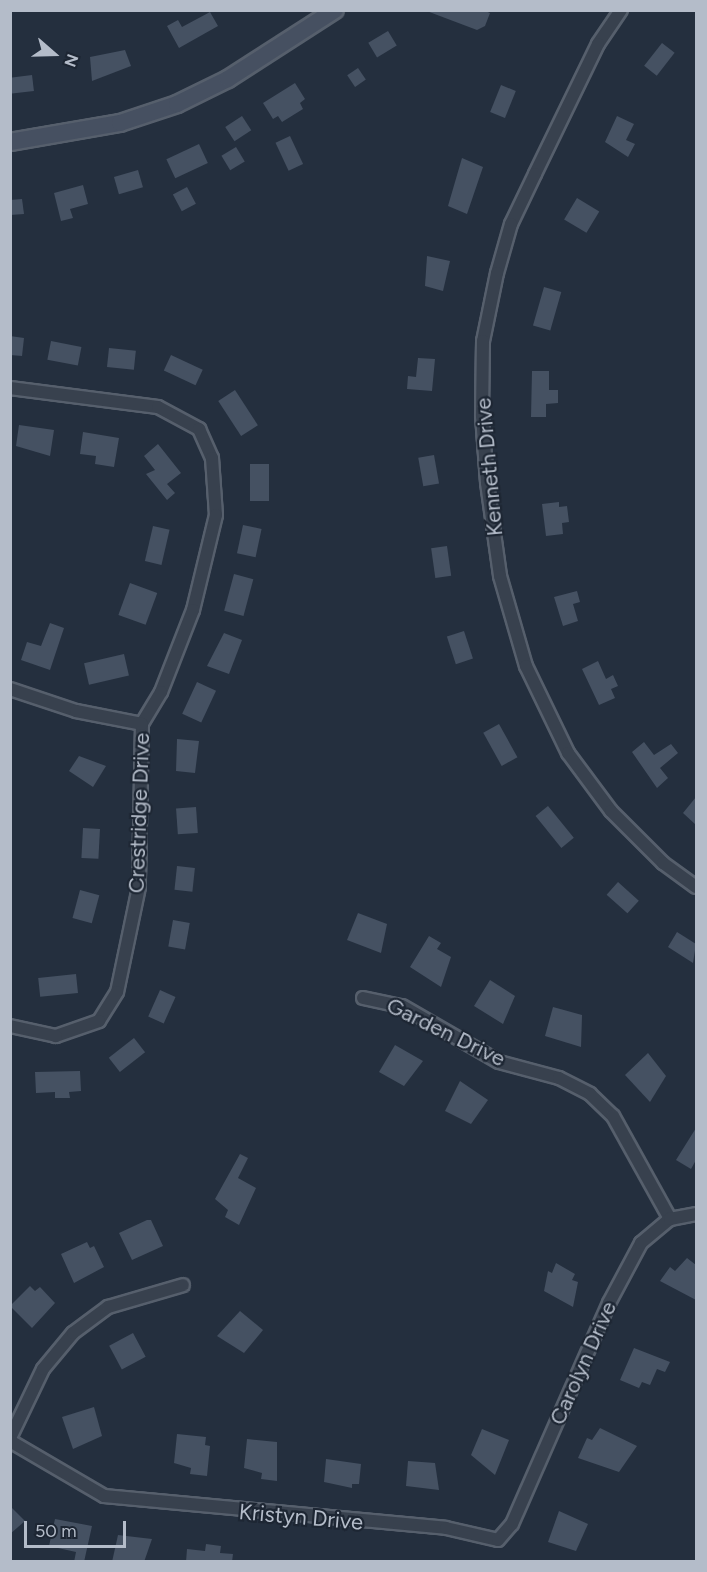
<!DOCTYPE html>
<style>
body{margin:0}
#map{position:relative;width:707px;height:1572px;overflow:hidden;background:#242f3e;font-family:Figtree,sans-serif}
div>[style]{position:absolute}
.building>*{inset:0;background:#455162;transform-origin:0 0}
.roads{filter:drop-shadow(2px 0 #565f6c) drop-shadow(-2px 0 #565f6c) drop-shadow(0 2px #565f6c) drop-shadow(0 -2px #565f6c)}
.street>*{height:12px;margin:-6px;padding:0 6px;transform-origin:6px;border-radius:6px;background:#38414e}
.secondary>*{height:16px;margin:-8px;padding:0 8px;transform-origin:8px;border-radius:8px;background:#465061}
span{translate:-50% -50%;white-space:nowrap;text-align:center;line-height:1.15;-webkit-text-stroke:4.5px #1d2633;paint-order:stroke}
.street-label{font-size:22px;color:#b4bcc9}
.frame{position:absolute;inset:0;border:12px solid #b4bcc9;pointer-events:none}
.north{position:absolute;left:24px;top:24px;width:60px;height:60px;-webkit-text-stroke:4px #1d2633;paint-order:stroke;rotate:110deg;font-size:16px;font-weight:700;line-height:24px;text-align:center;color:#b4bcc9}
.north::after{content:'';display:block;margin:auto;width:21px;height:27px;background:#b4bcc9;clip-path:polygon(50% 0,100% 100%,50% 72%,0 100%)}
.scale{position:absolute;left:24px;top:1521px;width:102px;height:27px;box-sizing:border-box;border:3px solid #b4bcc9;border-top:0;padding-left:8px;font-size:18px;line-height:21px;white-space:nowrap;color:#b4bcc9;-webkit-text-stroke:4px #1d2633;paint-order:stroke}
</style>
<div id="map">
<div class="building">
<i style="clip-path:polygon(424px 10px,483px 10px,490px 13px,485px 26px,477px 30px)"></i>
<i style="clip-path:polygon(210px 12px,218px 26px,179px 48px,167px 26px,178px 20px,182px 27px)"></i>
<i style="left:388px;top:31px;width:17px;height:23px;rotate:59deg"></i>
<i style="left:662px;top:43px;width:16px;height:29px;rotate:38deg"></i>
<i style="clip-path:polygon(125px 50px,131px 66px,92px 81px,90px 57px)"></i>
<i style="left:358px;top:68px;width:14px;height:13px;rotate:56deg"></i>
<i style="left:32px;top:75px;width:16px;height:22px;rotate:83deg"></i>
<i style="clip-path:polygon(295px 83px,305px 99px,300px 103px,303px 109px,282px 122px,278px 116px,273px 119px,263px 103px)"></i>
<i style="left:501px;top:85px;width:16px;height:29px;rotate:22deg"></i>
<i style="left:242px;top:116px;width:17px;height:20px;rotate:57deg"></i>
<i style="clip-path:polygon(617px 116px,634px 124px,626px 140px,635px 144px,628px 157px,605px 142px)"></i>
<i style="left:290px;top:136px;width:31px;height:16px;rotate:65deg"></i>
<i style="left:199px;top:144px;width:21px;height:36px;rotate:65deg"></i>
<i style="left:236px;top:147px;width:17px;height:17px;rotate:59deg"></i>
<i style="clip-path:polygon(462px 158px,483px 167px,467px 214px,448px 206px)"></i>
<i style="left:138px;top:170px;width:18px;height:25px;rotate:74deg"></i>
<i style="clip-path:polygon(83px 185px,88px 204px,70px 209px,73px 218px,61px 221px,54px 193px)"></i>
<i style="left:187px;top:187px;width:19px;height:16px;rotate:62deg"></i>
<i style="left:577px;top:198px;width:26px;height:25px;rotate:31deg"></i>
<i style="clip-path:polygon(22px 199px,24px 214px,10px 215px,10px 200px)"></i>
<i style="clip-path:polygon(427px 256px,450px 261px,443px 291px,425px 286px)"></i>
<i style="left:544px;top:287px;width:18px;height:40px;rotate:16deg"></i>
<i style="clip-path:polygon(10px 336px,24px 338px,22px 356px,10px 355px)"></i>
<i style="left:51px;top:341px;width:31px;height:19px;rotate:11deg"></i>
<i style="left:109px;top:348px;width:27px;height:19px;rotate:6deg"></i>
<i style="left:171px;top:355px;width:35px;height:17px;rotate:25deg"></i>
<i style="clip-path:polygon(418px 358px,435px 359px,432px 391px,407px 389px,408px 376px,416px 377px)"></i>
<i style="clip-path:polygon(532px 371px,549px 371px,549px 390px,558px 390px,558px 403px,546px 404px,546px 417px,531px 417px)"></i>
<i style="left:235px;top:390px;width:42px;height:20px;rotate:57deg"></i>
<i style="clip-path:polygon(19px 425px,54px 430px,50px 456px,16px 446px)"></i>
<i style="clip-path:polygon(83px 432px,119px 438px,114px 467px,95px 464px,96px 456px,80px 454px)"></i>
<i style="clip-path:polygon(158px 444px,181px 473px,167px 484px,175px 493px,167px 500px,146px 474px,155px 470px,144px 456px)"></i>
<i style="left:434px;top:455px;width:29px;height:16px;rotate:80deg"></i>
<i style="left:250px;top:464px;width:19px;height:37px"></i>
<i style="clip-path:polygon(559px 502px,559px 507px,567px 506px,569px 522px,562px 523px,563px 534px,546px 536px,542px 504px)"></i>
<i style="left:243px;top:525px;width:19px;height:29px;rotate:12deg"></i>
<i style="left:153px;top:526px;width:17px;height:36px;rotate:13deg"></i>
<i style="left:447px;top:546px;width:30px;height:16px;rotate:82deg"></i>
<i style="left:234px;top:574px;width:20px;height:38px;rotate:15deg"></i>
<i style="left:130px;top:583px;width:29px;height:34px;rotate:20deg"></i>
<i style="clip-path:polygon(577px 591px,580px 602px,573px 604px,578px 621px,563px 626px,554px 597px)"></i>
<i style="clip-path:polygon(50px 623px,64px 628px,50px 670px,21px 660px,27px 642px,41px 646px)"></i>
<i style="left:464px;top:631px;width:29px;height:18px;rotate:72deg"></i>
<i style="clip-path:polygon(224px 633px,242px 640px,229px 674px,207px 666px)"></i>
<i style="left:124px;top:654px;width:22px;height:41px;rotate:77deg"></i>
<i style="clip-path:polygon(598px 661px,606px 679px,613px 675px,618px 686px,611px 689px,615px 698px,599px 705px,582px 669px)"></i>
<i style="left:197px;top:682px;width:21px;height:35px;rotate:25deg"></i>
<i style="left:499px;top:724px;width:38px;height:18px;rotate:61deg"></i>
<i style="clip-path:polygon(177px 739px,199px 741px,195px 773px,176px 771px)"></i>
<i style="clip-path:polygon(644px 742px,654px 755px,671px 744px,678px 753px,660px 768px,668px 778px,657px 788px,632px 752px)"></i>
<i style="clip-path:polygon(79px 756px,106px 766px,93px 787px,69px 771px)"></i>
<i style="clip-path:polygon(696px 797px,696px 825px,683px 813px)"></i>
<i style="left:548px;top:806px;width:41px;height:16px;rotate:51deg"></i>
<i style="left:196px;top:807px;width:26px;height:20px;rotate:86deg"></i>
<i style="left:83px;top:828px;width:17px;height:30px;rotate:3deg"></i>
<i style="left:177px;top:866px;width:18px;height:24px;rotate:6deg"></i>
<i style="left:618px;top:882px;width:28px;height:17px;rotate:42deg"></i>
<i style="left:80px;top:890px;width:20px;height:29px;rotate:15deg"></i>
<i style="clip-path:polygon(358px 913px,387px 924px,381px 953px,347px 940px)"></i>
<i style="left:173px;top:920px;width:17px;height:27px;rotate:10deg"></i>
<i style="clip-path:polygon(677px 932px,696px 944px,693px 963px,668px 947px)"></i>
<i style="clip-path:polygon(429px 936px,441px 943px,437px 949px,451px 957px,441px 987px,410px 967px)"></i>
<i style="left:76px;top:974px;width:19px;height:38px;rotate:84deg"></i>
<i style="clip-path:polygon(490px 980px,515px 996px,503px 1024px,474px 1006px)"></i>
<i style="left:160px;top:990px;width:17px;height:29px;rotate:24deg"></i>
<i style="clip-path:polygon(553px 1007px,582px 1015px,581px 1047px,545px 1036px)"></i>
<i style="left:134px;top:1038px;width:18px;height:32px;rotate:52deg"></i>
<i style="clip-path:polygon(395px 1045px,423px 1061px,404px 1086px,379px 1072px)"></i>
<i style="clip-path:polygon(648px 1053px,666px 1076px,650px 1102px,625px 1075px)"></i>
<i style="clip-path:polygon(80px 1071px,81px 1091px,69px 1092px,70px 1098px,55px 1098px,55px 1092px,36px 1093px,35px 1072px)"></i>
<i style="clip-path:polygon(460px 1081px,488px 1100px,471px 1124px,445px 1111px)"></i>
<i style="clip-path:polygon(696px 1128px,696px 1160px,691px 1169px,676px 1160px)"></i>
<i style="clip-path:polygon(240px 1154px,248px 1158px,238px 1178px,256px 1188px,239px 1225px,225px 1217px,228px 1210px,215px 1199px)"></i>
<i style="clip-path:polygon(147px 1220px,151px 1220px,163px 1246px,132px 1260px,119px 1233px)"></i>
<i style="clip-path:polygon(87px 1242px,90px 1248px,94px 1246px,104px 1267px,74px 1283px,61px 1254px)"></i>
<i style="clip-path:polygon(687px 1258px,696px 1265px,696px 1300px,660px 1281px,670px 1267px,675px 1271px)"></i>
<i style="clip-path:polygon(556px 1263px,575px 1274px,572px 1280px,578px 1282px,573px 1307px,544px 1291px,548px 1271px,552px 1273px)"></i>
<i style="clip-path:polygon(30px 1286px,35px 1291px,40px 1287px,55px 1303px,32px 1328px,10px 1306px)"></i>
<i style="clip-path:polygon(240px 1311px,263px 1330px,244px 1353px,217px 1336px)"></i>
<i style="left:133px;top:1333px;width:27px;height:27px;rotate:62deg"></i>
<i style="clip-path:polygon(634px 1348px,670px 1362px,665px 1372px,657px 1369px,650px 1385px,642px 1382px,639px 1388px,620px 1380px)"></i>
<i style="clip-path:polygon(94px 1407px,102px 1436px,73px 1449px,62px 1417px)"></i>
<i style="clip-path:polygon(600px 1428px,637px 1446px,619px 1472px,578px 1458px,587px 1438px,592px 1440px)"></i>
<i style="clip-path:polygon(482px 1429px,509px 1440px,495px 1475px,471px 1455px)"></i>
<i style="clip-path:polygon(177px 1434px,206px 1437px,205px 1445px,210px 1446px,207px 1476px,190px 1474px,191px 1468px,174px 1463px)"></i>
<i style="clip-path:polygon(247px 1439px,277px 1442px,277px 1481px,261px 1479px,262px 1473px,244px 1468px)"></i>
<i style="clip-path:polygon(326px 1459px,361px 1464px,359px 1484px,352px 1484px,352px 1488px,324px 1482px)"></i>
<i style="clip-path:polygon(408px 1461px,435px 1463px,439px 1490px,406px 1486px)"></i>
<i style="clip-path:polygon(10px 1506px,25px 1521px,10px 1534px)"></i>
<i style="clip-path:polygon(559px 1511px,588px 1524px,576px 1551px,548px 1542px)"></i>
<i style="clip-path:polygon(55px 1519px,92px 1526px,84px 1562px,74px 1562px,76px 1552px,49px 1546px)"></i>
<i style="clip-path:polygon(118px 1535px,152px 1539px,144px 1562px,112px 1562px)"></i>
<i style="clip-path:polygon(206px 1544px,221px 1546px,220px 1553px,233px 1554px,232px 1562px,186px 1562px,187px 1549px,205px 1551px)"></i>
</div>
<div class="roads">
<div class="street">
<i style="left:621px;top:10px;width:41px;rotate:124.1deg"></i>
<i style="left:598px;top:44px;width:144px;rotate:115.9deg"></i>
<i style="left:535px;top:174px;width:55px;rotate:115.6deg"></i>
<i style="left:511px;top:224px;width:51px;rotate:105.9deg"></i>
<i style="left:497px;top:273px;width:69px;rotate:101.6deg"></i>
<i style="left:483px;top:341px;width:75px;rotate:90.8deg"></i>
<i style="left:482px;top:416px;width:67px;rotate:85.7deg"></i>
<i style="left:487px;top:483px;width:94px;rotate:82deg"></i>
<i style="left:500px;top:576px;width:94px;rotate:73.9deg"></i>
<i style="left:526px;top:666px;width:97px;rotate:64.2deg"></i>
<i style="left:568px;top:753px;width:72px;rotate:53.4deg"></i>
<i style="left:611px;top:811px;width:74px;rotate:45deg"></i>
<i style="left:663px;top:863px;width:41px;rotate:36deg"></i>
<i style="left:10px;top:388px;width:149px;rotate:7.3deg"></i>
<i style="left:158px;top:407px;width:47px;rotate:28.2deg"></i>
<i style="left:199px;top:429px;width:32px;rotate:66deg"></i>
<i style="left:212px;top:458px;width:57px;rotate:86deg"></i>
<i style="left:216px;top:515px;width:98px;rotate:103.6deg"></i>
<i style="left:193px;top:610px;width:88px;rotate:111.3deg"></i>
<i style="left:161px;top:692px;width:37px;rotate:121deg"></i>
<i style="left:142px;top:724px;width:163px;rotate:91.1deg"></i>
<i style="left:139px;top:887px;width:107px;rotate:101.8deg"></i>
<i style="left:117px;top:992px;width:34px;rotate:122deg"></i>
<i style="left:99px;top:1021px;width:46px;rotate:160.8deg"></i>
<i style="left:56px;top:1036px;width:47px;rotate:-167.7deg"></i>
<i style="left:10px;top:689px;width:70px;rotate:18.4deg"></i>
<i style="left:76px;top:711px;width:67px;rotate:11.1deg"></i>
<i style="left:363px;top:998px;width:40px;rotate:12deg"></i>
<i style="left:402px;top:1006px;width:112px;rotate:30deg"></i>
<i style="left:499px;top:1062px;width:62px;rotate:14.9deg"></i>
<i style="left:559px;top:1078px;width:35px;rotate:27deg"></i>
<i style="left:590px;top:1094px;width:32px;rotate:44deg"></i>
<i style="left:613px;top:1116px;width:118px;rotate:61deg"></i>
<i style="left:10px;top:1438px;width:76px;rotate:-64.4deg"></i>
<i style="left:43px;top:1369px;width:47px;rotate:-50.2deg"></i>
<i style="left:73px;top:1333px;width:44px;rotate:-36.6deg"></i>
<i style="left:108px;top:1307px;width:78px;rotate:-16.3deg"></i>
<i style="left:10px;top:1441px;width:109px;rotate:30.3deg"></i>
<i style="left:104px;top:1496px;width:343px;rotate:5.3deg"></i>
<i style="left:446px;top:1528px;width:53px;rotate:13deg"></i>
<i style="left:498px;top:1540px;width:21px;rotate:-49deg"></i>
<i style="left:512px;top:1524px;width:241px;rotate:-66.3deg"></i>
<i style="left:609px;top:1303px;width:68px;rotate:-61.9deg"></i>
<i style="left:641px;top:1243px;width:38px;rotate:-40deg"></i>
<i style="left:670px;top:1219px;width:26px;rotate:-11deg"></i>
</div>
<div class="secondary">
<i style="left:10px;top:142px;width:112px;rotate:-9.8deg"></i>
<i style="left:120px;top:123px;width:60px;rotate:-18.4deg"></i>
<i style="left:177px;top:104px;width:57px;rotate:-26.1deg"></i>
<i style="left:228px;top:79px;width:127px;rotate:-32.8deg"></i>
</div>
</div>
<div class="street-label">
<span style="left:489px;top:467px;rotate:-95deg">Kenneth Drive</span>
<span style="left:139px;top:813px;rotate:-88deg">Crestridge Drive</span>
<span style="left:446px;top:1032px;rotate:26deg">Garden Drive</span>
<span style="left:583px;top:1363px;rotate:-66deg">Carolyn Drive</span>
<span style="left:301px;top:1517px;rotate:5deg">Kristyn Drive</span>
</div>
<div class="frame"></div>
<div class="north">N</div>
<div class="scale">50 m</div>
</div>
